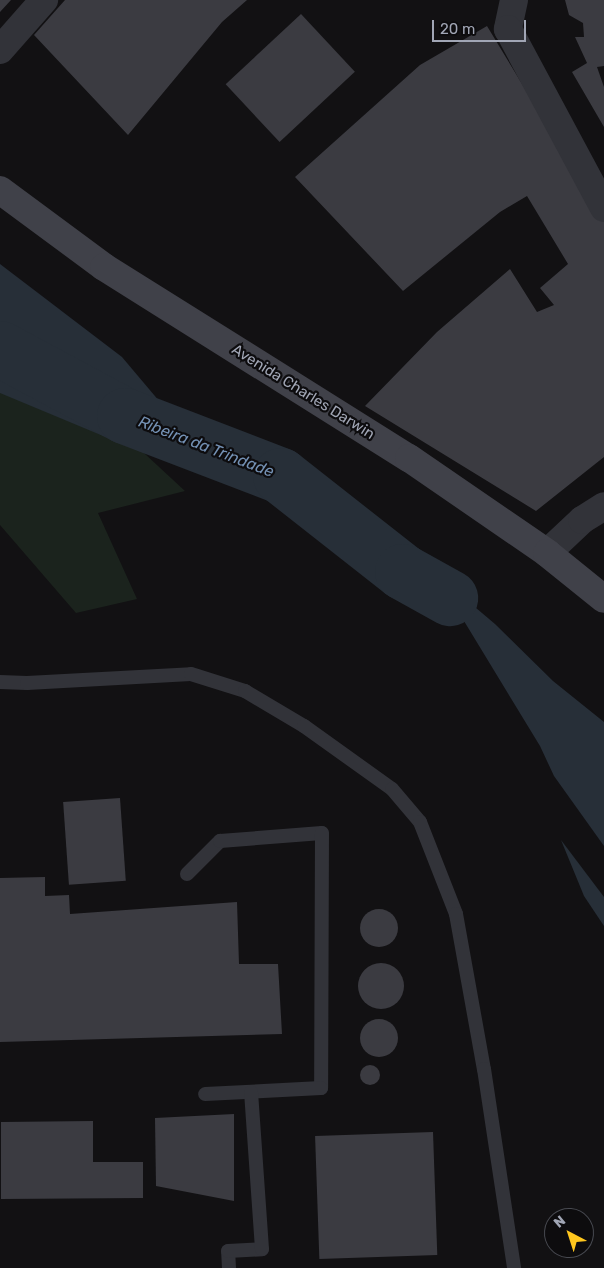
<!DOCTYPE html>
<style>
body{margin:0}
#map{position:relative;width:604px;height:1268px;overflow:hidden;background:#121113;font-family:Rubik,sans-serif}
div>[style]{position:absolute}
.green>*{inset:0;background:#1b231d}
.water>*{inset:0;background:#272f38}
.river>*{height:56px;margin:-28px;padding:0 28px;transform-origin:28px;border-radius:28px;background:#272f38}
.building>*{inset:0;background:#3b3b41;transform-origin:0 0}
.round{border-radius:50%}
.lane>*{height:14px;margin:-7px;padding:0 7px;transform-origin:7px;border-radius:7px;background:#323339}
.street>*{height:28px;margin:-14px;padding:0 14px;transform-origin:14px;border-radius:14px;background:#323339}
.secondary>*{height:28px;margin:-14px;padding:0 14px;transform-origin:14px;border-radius:14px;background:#404149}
span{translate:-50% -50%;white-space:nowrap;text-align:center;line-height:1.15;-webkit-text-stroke:4.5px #0d0c0e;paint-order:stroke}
.street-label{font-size:15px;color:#a1a6b5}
.water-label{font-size:16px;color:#7491b4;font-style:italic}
.north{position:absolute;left:544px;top:1208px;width:50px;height:50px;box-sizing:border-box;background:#0d0c0e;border:1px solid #484a51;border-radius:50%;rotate:320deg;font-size:14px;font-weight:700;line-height:20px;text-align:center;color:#a1a6b5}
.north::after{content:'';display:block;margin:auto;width:18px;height:22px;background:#ffc71e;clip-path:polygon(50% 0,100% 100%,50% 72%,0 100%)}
.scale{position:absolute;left:432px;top:20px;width:94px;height:22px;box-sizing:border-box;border:2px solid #a1a6b5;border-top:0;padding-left:6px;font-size:15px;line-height:18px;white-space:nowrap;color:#a1a6b5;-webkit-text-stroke:4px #0d0c0e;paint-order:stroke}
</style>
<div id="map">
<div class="green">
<i style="clip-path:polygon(0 384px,144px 453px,185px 491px,98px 513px,137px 599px,76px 613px,0 525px)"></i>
</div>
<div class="water">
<i style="clip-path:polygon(0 264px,122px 357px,165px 408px,166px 457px,144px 453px,0 393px)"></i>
<i style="clip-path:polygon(457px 597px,469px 602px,495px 624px,553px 681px,604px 722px,604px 846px,554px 776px,540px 746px,450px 598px)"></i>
<i style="clip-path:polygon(561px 840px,604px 897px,604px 926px,584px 896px)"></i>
</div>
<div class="river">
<i style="left:0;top:349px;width:142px;rotate:28.2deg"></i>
<i style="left:125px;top:416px;width:167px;rotate:21deg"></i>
<i style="left:281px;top:476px;width:155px;rotate:38.2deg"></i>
<i style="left:403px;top:572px;width:54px;rotate:29deg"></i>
</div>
<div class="building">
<i style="clip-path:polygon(0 0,11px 0,0 12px)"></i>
<i style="clip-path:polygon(65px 0,247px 0,222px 22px,128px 135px,34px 35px)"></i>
<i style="clip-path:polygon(565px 0,604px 0,604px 66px,597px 67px,604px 87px,604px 127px,572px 72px,587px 63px,575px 37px,584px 37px,583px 23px,569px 15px)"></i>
<i style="left:301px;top:14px;width:79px;height:103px;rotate:47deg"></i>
<i style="clip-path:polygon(487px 26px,604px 219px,604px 457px,536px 511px,365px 406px,437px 332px,510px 269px,537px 312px,554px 305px,540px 288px,568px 264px,527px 196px,500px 212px,403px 291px,295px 177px,420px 65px)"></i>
<i style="left:120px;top:798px;width:83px;height:57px;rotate:86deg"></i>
<i style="clip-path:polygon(45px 877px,45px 896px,69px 895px,70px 914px,237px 902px,239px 964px,278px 964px,282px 1034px,0 1042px,0 878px)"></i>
<i class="round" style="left:360px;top:909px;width:38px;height:38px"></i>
<i class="round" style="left:358px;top:963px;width:46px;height:46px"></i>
<i class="round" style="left:360px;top:1019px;width:38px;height:38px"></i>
<i class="round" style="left:360px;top:1065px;width:20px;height:20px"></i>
<i style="clip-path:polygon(234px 1114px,234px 1201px,156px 1186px,155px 1118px)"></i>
<i style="clip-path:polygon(93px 1121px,93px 1162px,143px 1162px,143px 1198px,1px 1199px,1px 1122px)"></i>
<i style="left:433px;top:1132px;width:123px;height:118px;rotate:88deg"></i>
</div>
<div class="lane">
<i style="left:0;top:682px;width:27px;rotate:2deg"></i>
<i style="left:27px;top:683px;width:164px;rotate:-3.1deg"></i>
<i style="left:191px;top:674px;width:57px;rotate:17.5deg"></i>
<i style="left:245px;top:691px;width:69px;rotate:30.7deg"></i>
<i style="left:304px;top:726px;width:108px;rotate:35.6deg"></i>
<i style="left:392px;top:789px;width:43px;rotate:49.7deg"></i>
<i style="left:420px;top:822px;width:99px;rotate:68.6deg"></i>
<i style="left:456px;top:914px;width:158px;rotate:79.8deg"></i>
<i style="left:484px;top:1069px;width:201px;rotate:81.4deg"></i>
<i style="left:187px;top:874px;width:47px;rotate:-45deg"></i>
<i style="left:220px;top:841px;width:102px;rotate:-4.5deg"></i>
<i style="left:322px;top:833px;width:255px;rotate:90.2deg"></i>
<i style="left:321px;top:1088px;width:116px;rotate:177deg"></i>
<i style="left:229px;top:1268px;width:17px;rotate:-93deg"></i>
<i style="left:228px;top:1251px;width:34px;rotate:-3deg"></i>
<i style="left:262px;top:1249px;width:157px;rotate:-94deg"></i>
</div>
<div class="street">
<i style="left:514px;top:0;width:30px;rotate:102deg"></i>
<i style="left:508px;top:29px;width:203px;rotate:61.8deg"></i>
<i style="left:0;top:50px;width:67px;rotate:-48.7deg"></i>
<i style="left:547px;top:553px;width:48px;rotate:-43.3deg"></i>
<i style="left:582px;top:520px;width:26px;rotate:-32deg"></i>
</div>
<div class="secondary">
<i style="left:0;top:190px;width:129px;rotate:36.5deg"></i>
<i style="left:104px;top:267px;width:360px;rotate:32.1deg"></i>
<i style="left:409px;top:458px;width:168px;rotate:34.5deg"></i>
<i style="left:547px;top:553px;width:73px;rotate:38.9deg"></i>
</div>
<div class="street-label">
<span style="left:303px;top:392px;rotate:32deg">Avenida Charles Darwin</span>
</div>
<div class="water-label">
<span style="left:206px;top:447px;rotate:21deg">Ribeira da Trindade</span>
</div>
<div class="north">N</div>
<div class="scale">20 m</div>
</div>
